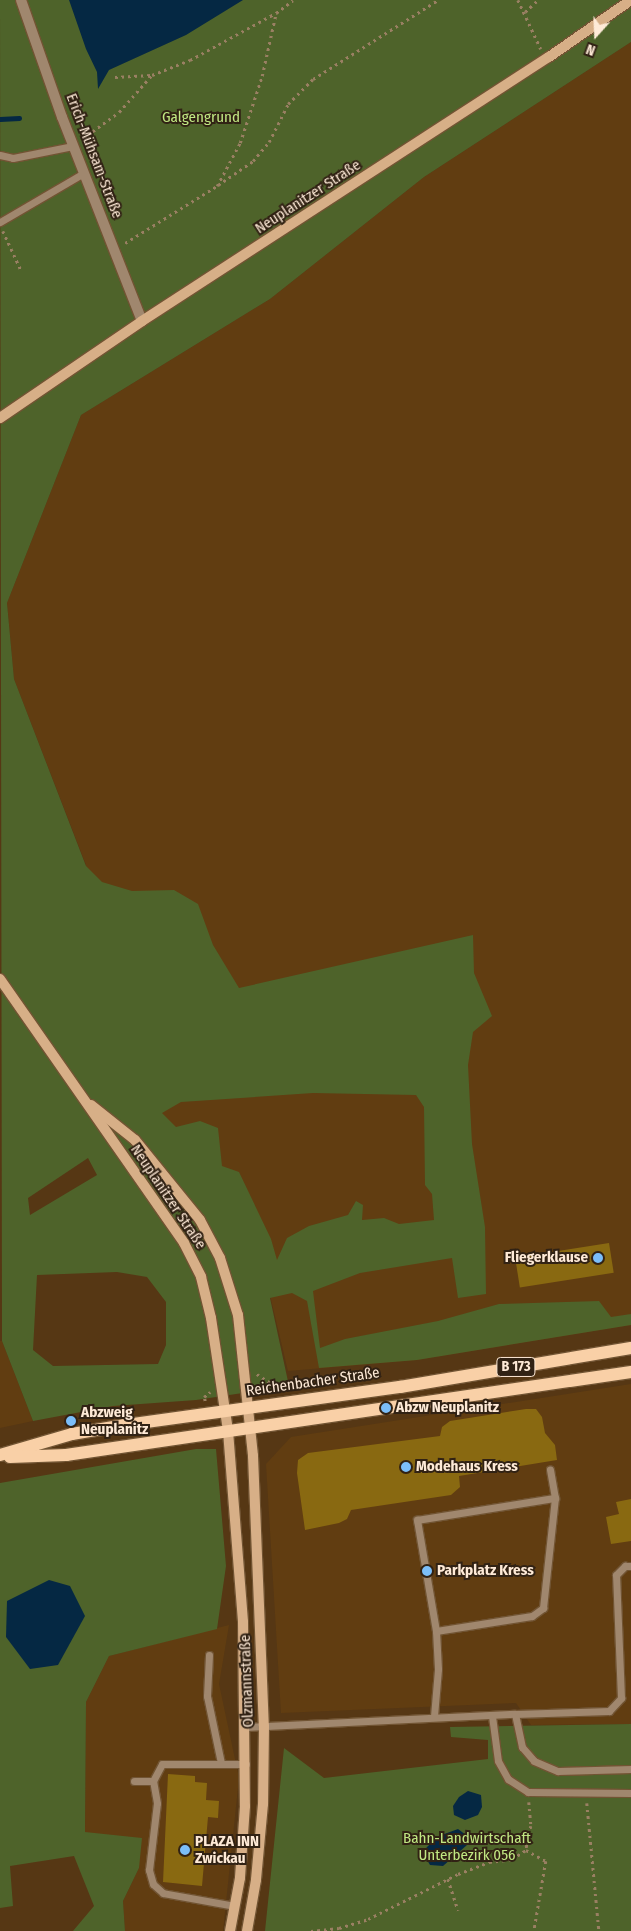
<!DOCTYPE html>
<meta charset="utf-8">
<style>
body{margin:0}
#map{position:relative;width:631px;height:1931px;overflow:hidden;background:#563714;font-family:"Fira Sans Condensed",sans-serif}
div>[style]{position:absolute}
.built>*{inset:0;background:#613d11}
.green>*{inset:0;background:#4e632a}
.water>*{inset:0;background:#052843}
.stream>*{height:4.5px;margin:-2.25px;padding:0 2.25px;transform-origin:2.25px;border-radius:2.25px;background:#052843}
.building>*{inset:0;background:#896911;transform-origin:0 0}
.path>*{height:2.5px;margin-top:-1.25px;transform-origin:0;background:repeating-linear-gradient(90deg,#9a8063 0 2.5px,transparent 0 6.5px)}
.roads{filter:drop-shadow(1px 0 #715433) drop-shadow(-1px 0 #715433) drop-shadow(0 1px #715433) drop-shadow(0 -1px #715433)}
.lane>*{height:7px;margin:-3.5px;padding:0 3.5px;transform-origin:3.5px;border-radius:3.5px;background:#a0876e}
.street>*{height:10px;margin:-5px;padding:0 5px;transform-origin:5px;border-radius:5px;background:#a0876e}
.secondary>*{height:10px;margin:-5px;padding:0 5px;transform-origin:5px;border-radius:5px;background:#d7af87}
.primary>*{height:12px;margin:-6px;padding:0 6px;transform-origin:6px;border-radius:6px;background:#f9d0a7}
.dots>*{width:14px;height:14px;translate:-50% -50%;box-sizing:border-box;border:2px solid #312214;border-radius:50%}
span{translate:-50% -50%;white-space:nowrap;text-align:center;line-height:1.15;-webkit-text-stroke:4px #312214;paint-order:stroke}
.shield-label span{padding:1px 4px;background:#312214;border:1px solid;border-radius:4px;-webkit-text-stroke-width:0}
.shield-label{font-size:14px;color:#feead7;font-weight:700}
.park-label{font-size:15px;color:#c1e883}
.street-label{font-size:15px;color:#feead7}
.poi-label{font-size:15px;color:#feead7;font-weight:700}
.right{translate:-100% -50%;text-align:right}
.left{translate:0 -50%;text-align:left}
.north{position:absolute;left:571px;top:10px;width:50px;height:50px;-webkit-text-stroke:4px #312214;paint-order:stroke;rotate:200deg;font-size:14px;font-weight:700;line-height:20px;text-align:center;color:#feead7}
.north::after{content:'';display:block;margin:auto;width:18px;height:22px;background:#feead7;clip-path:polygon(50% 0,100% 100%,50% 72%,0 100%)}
</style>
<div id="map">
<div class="built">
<i style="clip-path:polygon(631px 42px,631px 1325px,417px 1360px,288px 1371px,260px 1253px,137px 1100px,23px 930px,86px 865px,14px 679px,7px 603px,81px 415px,270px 299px,424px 177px)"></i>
<i style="clip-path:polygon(0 1341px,2px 1341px,33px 1421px,0 1428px)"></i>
<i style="clip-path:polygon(631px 1384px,631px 1724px,531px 1725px,516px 1703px,281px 1713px,266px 1464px,291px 1437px)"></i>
<i style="clip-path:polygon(229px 1625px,219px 1684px,239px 1778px,223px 1931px,125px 1931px,123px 1901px,139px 1868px,85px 1832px,86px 1702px,109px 1656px)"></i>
</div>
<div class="green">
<i style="clip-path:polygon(evenodd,0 0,631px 0,631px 42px,424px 177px,270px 299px,81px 415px,7px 603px,14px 679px,86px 866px,102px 882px,132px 891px,174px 890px,198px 904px,213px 945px,239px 988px,473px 935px,474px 973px,492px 1016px,473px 1032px,468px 1065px,472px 1144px,485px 1227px,486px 1294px,458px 1298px,452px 1258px,360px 1273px,313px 1291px,320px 1348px,345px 1339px,438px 1321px,499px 1304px,599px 1301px,611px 1317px,631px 1314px,631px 1325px,417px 1360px,319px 1368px,307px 1301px,292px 1293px,270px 1298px,289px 1386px,196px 1400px,113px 1406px,33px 1421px,2px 1341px,0 0,313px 1093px,416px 1095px,424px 1107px,425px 1185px,432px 1194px,434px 1220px,399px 1224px,384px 1218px,362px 1220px,363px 1205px,356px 1201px,348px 1215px,309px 1226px,287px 1238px,277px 1260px,271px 1239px,239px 1172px,222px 1166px,218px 1128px,200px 1121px,176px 1127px,162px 1113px,181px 1102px,313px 1093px,0 0,88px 1158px,97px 1175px,30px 1215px,28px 1198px,88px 1158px,0 0,117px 1272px,147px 1277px,166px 1302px,166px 1345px,158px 1364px,53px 1366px,33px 1350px,37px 1275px,117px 1272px)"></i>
<i style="clip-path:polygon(196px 1449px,216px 1449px,226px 1566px,217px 1629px,109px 1656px,86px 1702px,85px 1832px,142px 1838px,139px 1868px,123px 1901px,125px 1931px,73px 1931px,94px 1906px,74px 1856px,10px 1866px,13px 1906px,0 1908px,0 1483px)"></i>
<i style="clip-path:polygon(631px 1724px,631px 1931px,265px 1931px,284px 1748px,324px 1778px,488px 1759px,488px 1740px,451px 1737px,450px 1727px)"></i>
</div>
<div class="water">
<i style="clip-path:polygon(69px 0,243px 0,186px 35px,109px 70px,98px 89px,97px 72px,86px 49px)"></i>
<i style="clip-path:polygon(49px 1580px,70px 1586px,85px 1616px,58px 1665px,30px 1669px,6px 1637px,7px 1601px)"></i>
<i style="clip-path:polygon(468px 1791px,481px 1795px,482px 1807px,478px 1815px,465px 1820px,454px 1815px,453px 1806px,459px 1797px)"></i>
<i style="clip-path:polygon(458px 1829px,466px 1835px,467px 1845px,443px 1866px,430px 1865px,423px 1853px,427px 1847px,439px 1836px)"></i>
</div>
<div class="stream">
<i style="left:0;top:119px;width:19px;rotate:-3deg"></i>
</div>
<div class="building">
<i style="left:609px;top:1243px;width:30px;height:95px;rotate:81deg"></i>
<i style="clip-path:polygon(526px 1409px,536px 1409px,542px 1417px,545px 1433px,555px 1445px,557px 1460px,459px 1476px,460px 1487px,451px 1495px,351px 1510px,347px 1519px,339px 1523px,305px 1530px,297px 1473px,298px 1460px,308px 1453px,440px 1436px,442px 1427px,450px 1421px)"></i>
<i style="clip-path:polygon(631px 1499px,631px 1541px,611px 1544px,606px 1517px,619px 1514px,616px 1502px)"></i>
<i style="clip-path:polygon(168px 1774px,195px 1776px,195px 1782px,207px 1783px,206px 1800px,219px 1801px,218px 1818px,208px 1817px,202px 1886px,163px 1882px)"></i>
</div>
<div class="path">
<i style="left:518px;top:0;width:54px;rotate:64.9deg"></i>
<i style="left:525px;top:12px;width:18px;rotate:-43deg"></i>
<i style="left:115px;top:77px;width:36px;rotate:-3deg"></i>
<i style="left:82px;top:139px;width:46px;rotate:-36.1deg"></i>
<i style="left:119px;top:112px;width:50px;rotate:-48.3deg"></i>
<i style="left:152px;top:75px;width:41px;rotate:-21.5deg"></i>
<i style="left:190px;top:60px;width:98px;rotate:-28.7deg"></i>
<i style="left:218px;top:185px;width:42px;rotate:-34.4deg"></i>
<i style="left:253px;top:161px;width:25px;rotate:-50deg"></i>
<i style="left:269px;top:142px;width:42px;rotate:-63.4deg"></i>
<i style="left:288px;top:104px;width:35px;rotate:-45deg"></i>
<i style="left:313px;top:79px;width:148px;rotate:-32.3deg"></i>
<i style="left:3px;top:231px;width:43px;rotate:65.2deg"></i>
<i style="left:125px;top:243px;width:108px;rotate:-31.8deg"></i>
<i style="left:217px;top:186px;width:49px;rotate:-61.9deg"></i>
<i style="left:240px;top:143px;width:71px;rotate:-71.8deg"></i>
<i style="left:262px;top:76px;width:65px;rotate:-77.5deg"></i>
<i style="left:276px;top:13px;width:21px;rotate:-37deg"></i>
<i style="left:257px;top:1374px;width:23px;rotate:34deg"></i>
<i style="left:276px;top:1387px;width:5px;rotate:79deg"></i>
<i style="left:205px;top:1401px;width:4px;rotate:-104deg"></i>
<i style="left:204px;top:1397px;width:8px;rotate:-40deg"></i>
<i style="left:529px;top:1802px;width:24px;rotate:85deg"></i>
<i style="left:531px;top:1826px;width:25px;rotate:102deg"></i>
<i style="left:526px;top:1850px;width:23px;rotate:29deg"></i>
<i style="left:546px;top:1861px;width:71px;rotate:99.7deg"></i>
<i style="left:587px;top:1803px;width:129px;rotate:84.6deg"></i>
<i style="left:448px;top:1879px;width:33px;rotate:72deg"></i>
<i style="left:311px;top:1931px;width:28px;rotate:-6deg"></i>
<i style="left:339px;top:1928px;width:30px;rotate:-17deg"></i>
<i style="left:368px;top:1919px;width:101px;rotate:-26.6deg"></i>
<i style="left:458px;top:1874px;width:33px;rotate:-21deg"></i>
<i style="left:489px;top:1862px;width:23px;rotate:-7deg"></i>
<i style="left:512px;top:1859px;width:17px;rotate:-33deg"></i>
</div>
<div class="roads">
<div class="lane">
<i style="left:0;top:155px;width:13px;rotate:13deg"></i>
<i style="left:13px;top:158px;width:61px;rotate:-11.3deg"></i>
<i style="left:0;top:222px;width:97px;rotate:-30.3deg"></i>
<i style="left:436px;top:1631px;width:97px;rotate:-8.9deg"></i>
<i style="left:532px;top:1616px;width:14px;rotate:-36deg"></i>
<i style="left:543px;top:1608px;width:111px;rotate:-83.8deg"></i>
<i style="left:555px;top:1498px;width:29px;rotate:-100deg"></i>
<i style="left:209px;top:1655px;width:41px;rotate:92.8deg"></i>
<i style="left:207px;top:1696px;width:68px;rotate:78.2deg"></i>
<i style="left:515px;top:1714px;width:94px;rotate:-1.8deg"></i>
<i style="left:609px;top:1711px;width:18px;rotate:-47deg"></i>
<i style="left:621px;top:1698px;width:123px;rotate:-92.3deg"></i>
<i style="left:616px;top:1575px;width:13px;rotate:-45deg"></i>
<i style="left:625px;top:1566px;width:6px"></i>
<i style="left:434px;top:1716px;width:47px;rotate:-85.1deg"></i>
<i style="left:438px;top:1669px;width:38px;rotate:-93deg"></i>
<i style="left:436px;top:1631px;width:113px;rotate:-99.7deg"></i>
<i style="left:417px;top:1520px;width:140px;rotate:-9.1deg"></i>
<i style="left:492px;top:1716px;width:45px;rotate:82.4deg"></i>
<i style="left:498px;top:1761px;width:21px;rotate:61deg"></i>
<i style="left:508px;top:1779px;width:24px;rotate:33deg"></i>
<i style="left:528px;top:1792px;width:103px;rotate:0.6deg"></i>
<i style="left:246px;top:1727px;width:269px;rotate:-2.8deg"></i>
<i style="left:515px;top:1714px;width:34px;rotate:78deg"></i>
<i style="left:522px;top:1747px;width:18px;rotate:49deg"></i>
<i style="left:534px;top:1761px;width:26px;rotate:23deg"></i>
<i style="left:558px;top:1771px;width:73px;rotate:-1.6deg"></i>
<i style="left:134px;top:1781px;width:19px"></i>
<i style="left:235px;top:1906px;width:73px;rotate:-169.8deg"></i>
<i style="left:163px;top:1893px;width:13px;rotate:-138deg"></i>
<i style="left:153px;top:1884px;width:15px;rotate:-106deg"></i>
<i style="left:149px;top:1870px;width:67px;rotate:-83.2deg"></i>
<i style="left:157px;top:1803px;width:22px;rotate:-100deg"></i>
<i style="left:153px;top:1781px;width:19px;rotate:-62deg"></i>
<i style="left:162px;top:1764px;width:84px"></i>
</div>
<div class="street">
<i style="left:21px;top:0;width:124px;rotate:70.7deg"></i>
<i style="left:62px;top:117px;width:219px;rotate:68.6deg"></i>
</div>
<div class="secondary">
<i style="left:0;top:418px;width:172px;rotate:-34.3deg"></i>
<i style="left:142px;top:321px;width:485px;rotate:-33deg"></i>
<i style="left:549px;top:57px;width:100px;rotate:-34.8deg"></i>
<i style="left:0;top:979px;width:322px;rotate:55.1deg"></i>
<i style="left:184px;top:1243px;width:38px;rotate:63deg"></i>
<i style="left:201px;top:1277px;width:42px;rotate:76.3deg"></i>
<i style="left:211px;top:1318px;width:114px;rotate:81.4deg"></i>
<i style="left:228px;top:1431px;width:192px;rotate:85.5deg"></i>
<i style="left:243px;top:1622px;width:184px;rotate:89.4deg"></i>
<i style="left:245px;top:1806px;width:72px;rotate:94deg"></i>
<i style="left:240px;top:1878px;width:54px;rotate:100.7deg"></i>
<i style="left:91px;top:1105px;width:56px;rotate:38.5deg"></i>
<i style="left:135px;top:1140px;width:103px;rotate:50.9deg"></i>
<i style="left:200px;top:1220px;width:43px;rotate:62.2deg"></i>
<i style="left:220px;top:1258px;width:60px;rotate:72.5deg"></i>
<i style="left:238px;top:1315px;width:142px;rotate:83.9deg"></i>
<i style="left:253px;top:1456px;width:270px;rotate:87.7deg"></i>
<i style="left:264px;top:1726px;width:78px;rotate:90.7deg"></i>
<i style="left:263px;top:1804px;width:76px;rotate:95.3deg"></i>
<i style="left:256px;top:1880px;width:52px;rotate:100deg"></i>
</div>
<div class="primary">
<i style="left:0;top:1455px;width:75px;rotate:-16.3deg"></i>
<i style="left:72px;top:1434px;width:54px;rotate:-9.6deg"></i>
<i style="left:125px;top:1425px;width:278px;rotate:-7.9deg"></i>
<i style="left:400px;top:1387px;width:234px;rotate:-9.6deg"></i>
<i style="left:10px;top:1457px;width:56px;rotate:-2deg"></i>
<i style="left:66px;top:1455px;width:571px;rotate:-8.36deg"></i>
</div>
</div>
<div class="dots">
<i style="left:598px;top:1258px;background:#7bbef9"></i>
<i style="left:386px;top:1408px;background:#7bbef9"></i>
<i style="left:71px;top:1421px;background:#7bbef9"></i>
<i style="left:406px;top:1467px;background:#7bbef9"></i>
<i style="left:427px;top:1571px;background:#7bbef9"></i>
<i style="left:185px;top:1850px;background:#7bbef9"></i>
</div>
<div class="shield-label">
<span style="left:516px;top:1367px">B 173</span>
</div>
<div class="park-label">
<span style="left:201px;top:118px">Galgengrund</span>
<span style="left:467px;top:1847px">Bahn-Landwirtschaft<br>Unterbezirk 056</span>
</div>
<div class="street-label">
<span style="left:94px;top:156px;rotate:69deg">Erich-Mühsam-Straße</span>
<span style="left:308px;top:197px;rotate:-33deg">Neuplanitzer Straße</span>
<span style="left:168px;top:1197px;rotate:56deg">Neuplanitzer Straße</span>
<span style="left:313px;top:1382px;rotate:-8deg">Reichenbacher Straße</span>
<span style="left:247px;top:1681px;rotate:-92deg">Olzmannstraße</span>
</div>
<div class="poi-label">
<span class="right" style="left:588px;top:1258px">Fliegerklause</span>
<span class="left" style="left:396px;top:1408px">Abzw Neuplanitz</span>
<span class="left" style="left:81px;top:1421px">Abzweig<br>Neuplanitz</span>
<span class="left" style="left:416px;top:1467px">Modehaus Kress</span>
<span class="left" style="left:437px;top:1571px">Parkplatz Kress</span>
<span class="left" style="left:195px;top:1850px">PLAZA INN<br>Zwickau</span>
</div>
<div class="north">N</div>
</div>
